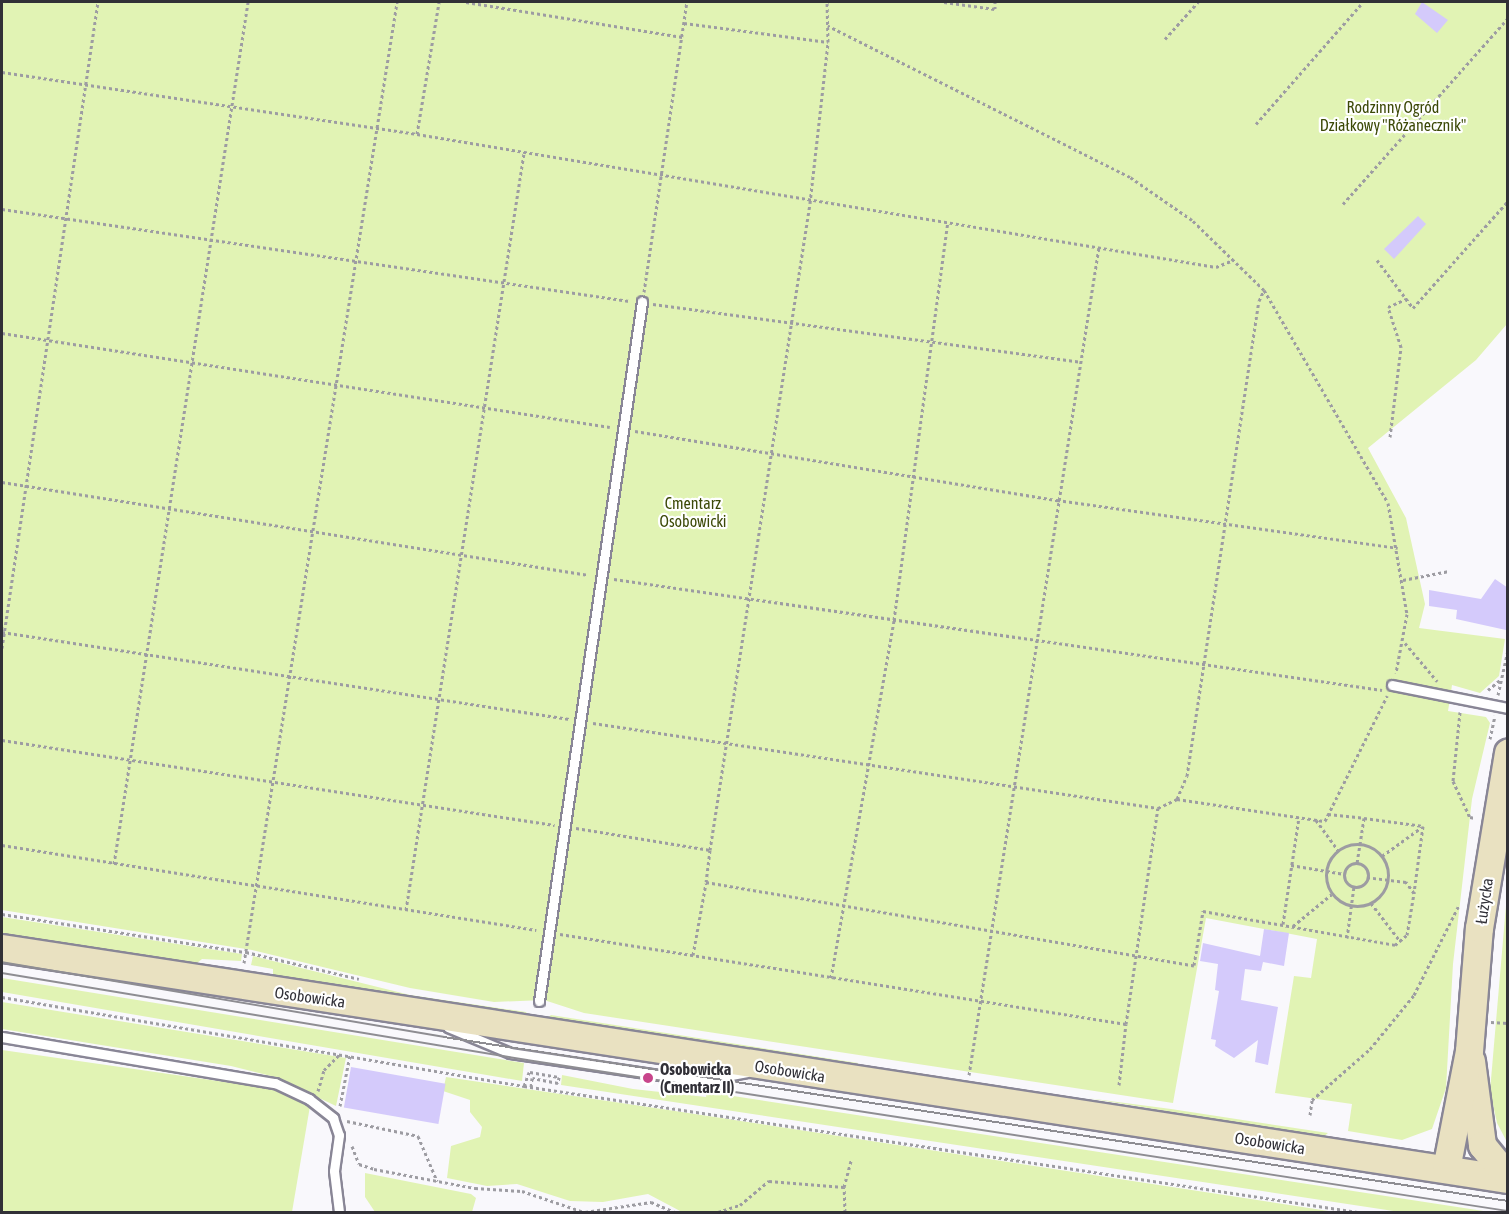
<!DOCTYPE html>
<meta charset="utf-8">
<style>
body{margin:0}
#map{position:relative;width:1509px;height:1214px;overflow:hidden;background:#f9f8fc;font-family:"Asap Condensed",sans-serif}
div>[style]{position:absolute}
.green>*{inset:0;background:#e1f3b4}
.building>*{inset:0;background:#d4cafb;transform-origin:0 0}
.path>*{height:3px;margin-top:-1.5px;transform-origin:0;background:repeating-linear-gradient(90deg,#9d9ca2 0 3px,transparent 0 6px)}
.path>.ring{margin:-1.5px;padding:0;box-sizing:content-box;background:none;border:3px solid #9d9ca2;border-radius:50%}
.roads{filter:drop-shadow(2px 0 #898696) drop-shadow(-2px 0 #898696) drop-shadow(0 2px #898696) drop-shadow(0 -2px #898696)}
.lane>*{height:9px;margin:-4.5px;padding:0 4.5px;transform-origin:4.5px;border-radius:4.5px;background:#fff}
.secondary>*{height:27px;margin:-13.5px;padding:0 13.5px;transform-origin:13.5px;border-radius:13.5px;background:#e9e1c1}
.tram>*{height:1.5px;margin:-0.75px;padding:0 0.75px;transform-origin:0.75px;border-radius:0.75px;background:#8e8d92}
.dots>*{width:16px;height:16px;translate:-50% -50%;box-sizing:border-box;border:3px solid #fff;border-radius:50%}
span{translate:-50% -50%;white-space:nowrap;text-align:center;line-height:1.15;-webkit-text-stroke:4.5px #fff;paint-order:stroke}
.park-label{font-size:16px;color:#3c4907}
.street-label{font-size:16px;color:#313037}
.poi-label{font-size:16px;color:#313037;font-weight:700}
.left{translate:0 -50%;text-align:left}
.frame{position:absolute;inset:0;border:3px solid #313037;pointer-events:none}
</style>
<div id="map">
<div class="green">
<i style="clip-path:polygon(2px 2px,1507px 2px,1507px 324px,1476px 360px,1368px 448px,1406px 518px,1425px 604px,1419px 628px,1505px 639px,1499px 676px,1480px 693px,1452px 685px,1450px 699px,1448px 711px,1486px 717px,1490px 723px,1472px 799px,1453px 964px,1446px 1088px,1432px 1129px,1402px 1140px,1348px 1131px,1352px 1104px,1275px 1093px,1294px 976px,1311px 978px,1317px 939px,1206px 918px,1173px 1103px,584px 1013px,544px 1000px,494px 1002px,410px 988px,252px 950px,2px 910px)"></i>
<i style="clip-path:polygon(1507px 894px,1507px 1142px,1497px 1123px,1490px 1091px)"></i>
<i style="clip-path:polygon(2px 917px,242px 954px,241px 961px,202px 959px,191px 968px,2px 938px)"></i>
<i style="clip-path:polygon(253px 956px,410px 995px,526px 1012px,530px 1017px,327px 991px,273px 976px,273px 969px,251px 965px)"></i>
<i style="clip-path:polygon(2px 978px,524px 1063px,522px 1081px,2px 992px)"></i>
<i style="clip-path:polygon(2px 1002px,346px 1058px,336px 1106px,275px 1077px,231px 1066px,2px 1029px)"></i>
<i style="clip-path:polygon(551px 1015px,858px 1063px,857px 1067px,546px 1019px)"></i>
<i style="clip-path:polygon(2px 1050px,273px 1089px,310px 1106px,292px 1212px,2px 1212px)"></i>
<i style="clip-path:polygon(562px 1075px,633px 1089px,706px 1097px,707px 1092px,1490px 1212px,1400px 1212px,561px 1085px)"></i>
<i style="clip-path:polygon(446px 1077px,675px 1111px,1335px 1212px,682px 1212px,648px 1194px,603px 1202px,570px 1201px,517px 1184px,487px 1186px,447px 1178px,451px 1146px,480px 1137px,482px 1127px,470px 1112px,470px 1100px,443px 1091px)"></i>
<i style="clip-path:polygon(1087px 1098px,1171px 1109px,1328px 1133px,1323px 1137px)"></i>
<i style="clip-path:polygon(365px 1173px,471px 1194px,476px 1198px,472px 1212px,375px 1212px,365px 1197px)"></i>
</div>
<div class="building">
<i style="clip-path:polygon(1422px 2px,1448px 20px,1437px 33px,1415px 14px)"></i>
<i style="clip-path:polygon(1418px 216px,1426px 224px,1394px 259px,1384px 249px)"></i>
<i style="clip-path:polygon(1495px 579px,1508px 588px,1506px 630px,1456px 619px,1457px 610px,1429px 606px,1429px 590px,1481px 599px)"></i>
<i style="clip-path:polygon(1264px 929px,1289px 933px,1284px 966px,1263px 962px,1261px 971px,1245px 969px,1241px 1000px,1278px 1007px,1268px 1065px,1255px 1062px,1258px 1040px,1234px 1058px,1215px 1046px,1216px 1040px,1211px 1039px,1219px 991px,1215px 990px,1218px 964px,1200px 961px,1203px 943px,1260px 956px)"></i>
<i style="left:351px;top:1067px;width:96px;height:41px;rotate:10deg"></i>
</div>
<div class="path">
<i style="left:466px;top:2px;width:219px;rotate:9.2deg"></i>
<i style="left:944px;top:2px;width:51px;rotate:7.8deg"></i>
<i style="left:995px;top:9px;width:7px;rotate:-90deg"></i>
<i style="left:684px;top:23px;width:145px;rotate:7.5deg"></i>
<i style="left:1165px;top:39px;width:50px;rotate:-48.3deg"></i>
<i style="left:2px;top:72px;width:420px;rotate:8.5deg"></i>
<i style="left:417px;top:134px;width:810px;rotate:9.45deg"></i>
<i style="left:1216px;top:267px;width:18px;rotate:-22deg"></i>
<i style="left:1256px;top:124px;width:162px;rotate:-48.7deg"></i>
<i style="left:417px;top:134px;width:134px;rotate:-80.5deg"></i>
<i style="left:1343px;top:204px;width:249px;rotate:-48.4deg"></i>
<i style="left:2px;top:209px;width:634px;rotate:8.35deg"></i>
<i style="left:1377px;top:260px;width:60px;rotate:53.1deg"></i>
<i style="left:1413px;top:308px;width:143px;rotate:-48.4deg"></i>
<i style="left:1264px;top:290px;width:246px;rotate:59.8deg"></i>
<i style="left:1388px;top:503px;width:113px;rotate:80.3deg"></i>
<i style="left:1407px;top:614px;width:60px;rotate:100.6deg"></i>
<i style="left:644px;top:292px;width:293px;rotate:-81.6deg"></i>
<i style="left:653px;top:304px;width:431px;rotate:7.7deg"></i>
<i style="left:2px;top:333px;width:615px;rotate:8.79deg"></i>
<i style="left:635px;top:431px;width:428px;rotate:9.3deg"></i>
<i style="left:1057px;top:500px;width:344px;rotate:8deg"></i>
<i style="left:1390px;top:437px;width:91px;rotate:-83deg"></i>
<i style="left:1401px;top:347px;width:42px;rotate:-108deg"></i>
<i style="left:1388px;top:307px;width:20px;rotate:-24deg"></i>
<i style="left:2px;top:482px;width:594px;rotate:9deg"></i>
<i style="left:614px;top:579px;width:776px;rotate:8.22deg"></i>
<i style="left:1403px;top:580px;width:47px;rotate:-11.1deg"></i>
<i style="left:2px;top:632px;width:574px;rotate:8.72deg"></i>
<i style="left:1405px;top:643px;width:50px;rotate:49.9deg"></i>
<i style="left:2px;top:648px;width:653px;rotate:-81.55deg"></i>
<i style="left:1488px;top:690px;width:17px;rotate:-40deg"></i>
<i style="left:1498px;top:695px;width:46px;rotate:-77.5deg"></i>
<i style="left:1460px;top:712px;width:69px;rotate:95.8deg"></i>
<i style="left:1453px;top:781px;width:40px;rotate:65deg"></i>
<i style="left:1470px;top:817px;width:5px;rotate:11deg"></i>
<i style="left:593px;top:723px;width:571px;rotate:8.56deg"></i>
<i style="left:1490px;top:739px;width:24px;rotate:-78deg"></i>
<i style="left:2px;top:740px;width:559px;rotate:8.75deg"></i>
<i style="left:1177px;top:799px;width:150px;rotate:8.5deg"></i>
<i style="left:1325px;top:821px;width:140px;rotate:-63.6deg"></i>
<i style="left:1328px;top:814px;width:36px;rotate:6deg"></i>
<i style="left:1364px;top:818px;width:46px;rotate:98.8deg"></i>
<i style="left:1364px;top:818px;width:60px;rotate:7.7deg"></i>
<i style="left:1423px;top:826px;width:68px;rotate:97.7deg"></i>
<i style="left:1316px;top:820px;width:37px;rotate:54deg"></i>
<i style="left:576px;top:828px;width:136px;rotate:9.3deg"></i>
<i style="left:710px;top:850px;width:32px;rotate:97deg"></i>
<i style="left:706px;top:882px;width:495px;rotate:9.7deg"></i>
<i style="left:1194px;top:965px;width:55px;rotate:-80.5deg"></i>
<i style="left:1203px;top:911px;width:195px;rotate:10deg"></i>
<i style="left:1395px;top:945px;width:16px;rotate:-40deg"></i>
<i style="left:1407px;top:935px;width:43px;rotate:-80.5deg"></i>
<i style="left:1414px;top:893px;width:14px;rotate:-126deg"></i>
<i style="left:1406px;top:882px;width:38px;rotate:-173deg"></i>
<i class="ring" style="left:1326px;top:844px;width:59px;height:59px"></i>
<i style="left:2px;top:845px;width:541px;rotate:9.04deg"></i>
<i style="left:710px;top:850px;width:655px;rotate:-81.21deg"></i>
<i style="left:810px;top:203px;width:162px;rotate:-83.6deg"></i>
<i style="left:828px;top:42px;width:40px;rotate:-91.4deg"></i>
<i style="left:1382px;top:856px;width:49px;rotate:-35.9deg"></i>
<i class="ring" style="left:1344px;top:863px;width:21px;height:21px"></i>
<i style="left:114px;top:864px;width:872px;rotate:-81.16deg"></i>
<i style="left:1291px;top:865px;width:54px;rotate:9.6deg"></i>
<i style="left:1371px;top:903px;width:48px;rotate:52.7deg"></i>
<i style="left:406px;top:910px;width:766px;rotate:-81.14deg"></i>
<i style="left:2px;top:914px;width:247px;rotate:8.9deg"></i>
<i style="left:246px;top:952px;width:116px;rotate:13.4deg"></i>
<i style="left:1283px;top:924px;width:108px;rotate:-81.5deg"></i>
<i style="left:1293px;top:926px;width:50px;rotate:-39.4deg"></i>
<i style="left:560px;top:934px;width:573px;rotate:9.03deg"></i>
<i style="left:1126px;top:1024px;width:218px;rotate:-81.6deg"></i>
<i style="left:1158px;top:808px;width:21px;rotate:-25deg"></i>
<i style="left:1177px;top:799px;width:25px;rotate:-67deg"></i>
<i style="left:1187px;top:776px;width:480px;rotate:-81.4deg"></i>
<i style="left:1259px;top:301px;width:12px;rotate:-66deg"></i>
<i style="left:1264px;top:290px;width:100px;rotate:-135.8deg"></i>
<i style="left:1192px;top:220px;width:75px;rotate:-145.3deg"></i>
<i style="left:1130px;top:177px;width:338px;rotate:-153.4deg"></i>
<i style="left:1347px;top:938px;width:52px;rotate:-82.3deg"></i>
<i style="left:693px;top:955px;width:73px;rotate:-79.8deg"></i>
<i style="left:244px;top:963px;width:973px;rotate:-80.95deg"></i>
<i style="left:831px;top:978px;width:364px;rotate:-80deg"></i>
<i style="left:894px;top:620px;width:402px;rotate:-82.3deg"></i>
<i style="left:2px;top:997px;width:530px;rotate:9.68deg"></i>
<i style="left:524px;top:1086px;width:843px;rotate:8.59deg"></i>
<i style="left:1491px;top:1022px;width:17px;rotate:3deg"></i>
<i style="left:530px;top:1072px;width:29px;rotate:10deg"></i>
<i style="left:559px;top:1077px;width:6px;rotate:99deg"></i>
<i style="left:558px;top:1083px;width:26px;rotate:-169deg"></i>
<i style="left:532px;top:1078px;width:9px;rotate:96deg"></i>
<i style="left:969px;top:1075px;width:838px;rotate:-81.08deg"></i>
<i style="left:1119px;top:1085px;width:61px;rotate:-83.5deg"></i>
<i style="left:524px;top:1086px;width:15px;rotate:-70deg"></i>
<i style="left:318px;top:1091px;width:22px;rotate:-74deg"></i>
<i style="left:324px;top:1070px;width:24px;rotate:-45deg"></i>
<i style="left:340px;top:1106px;width:52px;rotate:-78.9deg"></i>
<i style="left:1310px;top:1115px;width:15px;rotate:-82deg"></i>
<i style="left:1312px;top:1100px;width:77px;rotate:-41.3deg"></i>
<i style="left:1370px;top:1049px;width:70px;rotate:-50.8deg"></i>
<i style="left:1414px;top:995px;width:101px;rotate:-63.4deg"></i>
<i style="left:347px;top:1121px;width:73px;rotate:11.9deg"></i>
<i style="left:418px;top:1136px;width:49px;rotate:67.1deg"></i>
<i style="left:352px;top:1146px;width:19px;rotate:69deg"></i>
<i style="left:359px;top:1164px;width:16px;rotate:18deg"></i>
<i style="left:374px;top:1169px;width:103px;rotate:10.7deg"></i>
<i style="left:475px;top:1188px;width:47px;rotate:3.7deg"></i>
<i style="left:522px;top:1191px;width:65px;rotate:18.7deg"></i>
<i style="left:585px;top:1212px;width:67px;rotate:-8.6deg"></i>
<i style="left:651px;top:1202px;width:26px;rotate:23deg"></i>
<i style="left:718px;top:1212px;width:23px;rotate:-18deg"></i>
<i style="left:740px;top:1205px;width:38px;rotate:-40deg"></i>
<i style="left:769px;top:1181px;width:75px;rotate:4.6deg"></i>
<i style="left:845px;top:1212px;width:25px;rotate:-92deg"></i>
<i style="left:844px;top:1187px;width:28px;rotate:-75deg"></i>
</div>
<div class="roads">
<div class="lane">
<i style="left:1392px;top:685px;width:118px;rotate:11.2deg"></i>
<i style="left:539px;top:1001px;width:707px;rotate:-81.62deg"></i>
<i style="left:448px;top:1027px;width:67px;rotate:22.8deg"></i>
<i style="left:510px;top:1053px;width:191px;rotate:8.4deg"></i>
<i style="left:699px;top:1081px;width:49px;rotate:-10.6deg"></i>
<i style="left:2px;top:1037px;width:277px;rotate:9.6deg"></i>
<i style="left:275px;top:1083px;width:38px;rotate:25deg"></i>
<i style="left:309px;top:1099px;width:31px;rotate:38deg"></i>
<i style="left:333px;top:1118px;width:18px;rotate:71deg"></i>
<i style="left:339px;top:1135px;width:36px;rotate:98deg"></i>
<i style="left:334px;top:1171px;width:41px;rotate:83deg"></i>
</div>
<div class="secondary">
<i style="left:2px;top:948px;width:1524px;rotate:8.72deg"></i>
<i style="left:1471px;top:1061px;width:85px;rotate:82.5deg"></i>
<i style="left:1482px;top:1145px;width:41px;rotate:50.9deg"></i>
<i style="left:1446px;top:1169px;width:120px;rotate:-79deg"></i>
<i style="left:1469px;top:1051px;width:123px;rotate:-85.4deg"></i>
<i style="left:1479px;top:928px;width:178px;rotate:-80.6deg"></i>
</div>
</div>
<div class="tram">
<i style="left:2px;top:962px;width:448px;rotate:9.6deg"></i>
<i style="left:444px;top:1037px;width:1077px;rotate:8.76deg"></i>
<i style="left:2px;top:973px;width:532px;rotate:9.41deg"></i>
<i style="left:527px;top:1060px;width:993px;rotate:8.75deg"></i>
</div>
<div class="dots">
<i style="left:648px;top:1078px;background:#c8458b"></i>
</div>
<div class="park-label">
<span style="left:1393px;top:116px">Rodzinny Ogród<br>Działkowy "Różanecznik"</span>
<span style="left:693px;top:512px">Cmentarz<br>Osobowicki</span>
</div>
<div class="street-label">
<span style="left:1484px;top:901px;rotate:-82deg">Łużycka</span>
<span style="left:310px;top:997px;rotate:8deg">Osobowicka</span>
<span style="left:790px;top:1071px;rotate:9deg">Osobowicka</span>
<span style="left:1270px;top:1143px;rotate:9deg">Osobowicka</span>
</div>
<div class="poi-label">
<span class="left" style="left:660px;top:1078px">Osobowicka<br>(Cmentarz II)</span>
</div>
<div class="frame"></div>
</div>
